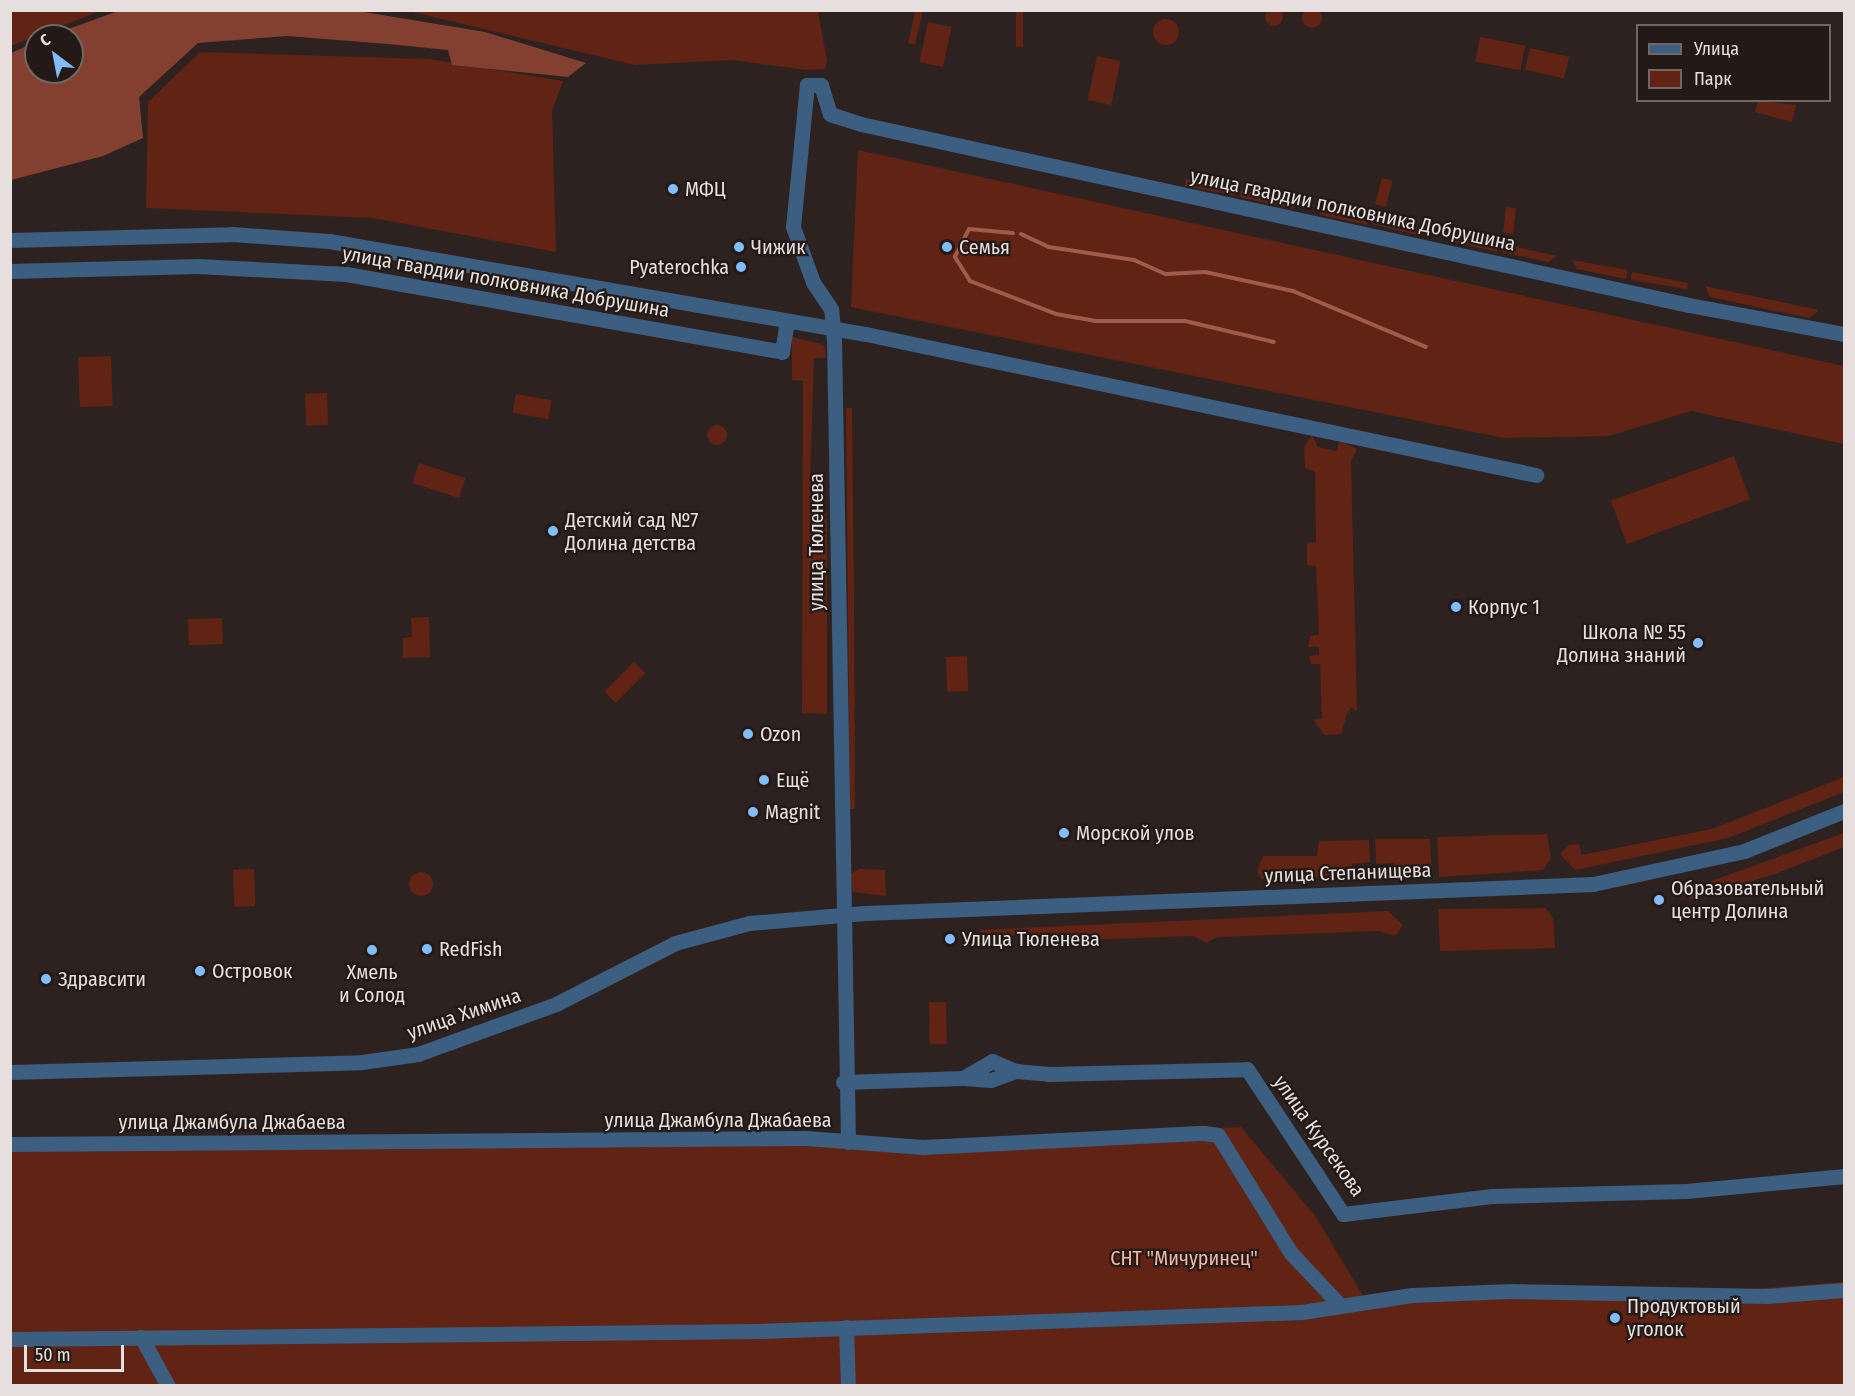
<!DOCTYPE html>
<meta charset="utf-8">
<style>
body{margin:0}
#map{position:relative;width:1855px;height:1396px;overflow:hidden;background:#2d2220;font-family:"Fira Sans Condensed",sans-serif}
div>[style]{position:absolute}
.green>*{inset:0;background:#612314;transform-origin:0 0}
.round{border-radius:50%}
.forest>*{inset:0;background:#834030}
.stream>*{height:4px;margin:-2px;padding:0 2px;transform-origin:2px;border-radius:2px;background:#a15b4a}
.minor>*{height:15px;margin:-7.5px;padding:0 7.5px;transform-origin:7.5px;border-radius:7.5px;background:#3b5e81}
.dots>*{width:16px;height:16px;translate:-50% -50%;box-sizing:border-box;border:3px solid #231916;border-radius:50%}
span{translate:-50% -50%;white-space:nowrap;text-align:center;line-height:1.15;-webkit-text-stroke:4.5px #231916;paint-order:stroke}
.poi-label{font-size:20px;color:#e6dfdd}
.left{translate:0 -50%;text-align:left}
.right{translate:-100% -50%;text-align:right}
.street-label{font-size:20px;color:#e6dfdd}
.park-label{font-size:20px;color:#f4b6a6}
.frame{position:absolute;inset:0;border:12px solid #e6dfdd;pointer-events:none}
.legend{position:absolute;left:1636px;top:24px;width:195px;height:78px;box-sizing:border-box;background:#231916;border:2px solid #716866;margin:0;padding:8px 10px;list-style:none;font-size:18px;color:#e6dfdd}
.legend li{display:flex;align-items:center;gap:12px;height:30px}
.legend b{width:30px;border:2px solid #716866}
.north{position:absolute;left:24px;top:24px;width:60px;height:60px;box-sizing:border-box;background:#231916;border:2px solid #716866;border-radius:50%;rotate:328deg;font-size:16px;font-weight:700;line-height:24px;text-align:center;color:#e6dfdd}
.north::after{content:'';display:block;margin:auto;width:21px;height:27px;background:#80bdfa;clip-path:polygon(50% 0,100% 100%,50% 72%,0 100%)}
.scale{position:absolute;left:24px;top:1345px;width:100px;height:27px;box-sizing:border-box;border:3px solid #e6dfdd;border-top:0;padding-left:8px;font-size:18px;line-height:21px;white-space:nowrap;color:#e6dfdd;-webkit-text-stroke:4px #231916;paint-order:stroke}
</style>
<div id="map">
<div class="green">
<i class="round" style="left:1302px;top:8px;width:20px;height:20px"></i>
<i class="round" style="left:1265px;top:8px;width:18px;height:18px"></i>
<i style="clip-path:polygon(11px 10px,100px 10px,100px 11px,11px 46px)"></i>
<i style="clip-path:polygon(408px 11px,818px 11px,827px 61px,825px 69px,806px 70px,732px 60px,635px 65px)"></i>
<i style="clip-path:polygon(906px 11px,923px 11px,915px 45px,908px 43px,915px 13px)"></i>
<i style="left:1016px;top:11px;width:7px;height:36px"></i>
<i class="round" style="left:1153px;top:19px;width:26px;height:26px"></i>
<i style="left:928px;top:22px;width:24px;height:41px;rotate:12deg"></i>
<i style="left:1480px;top:37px;width:46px;height:25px;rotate:11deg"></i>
<i style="left:1530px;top:48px;width:40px;height:22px;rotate:13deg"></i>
<i style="clip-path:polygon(200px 52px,429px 59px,563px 81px,552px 111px,556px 252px,373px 218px,146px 208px,148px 102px)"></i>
<i style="left:1097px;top:56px;width:24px;height:45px;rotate:12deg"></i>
<i style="clip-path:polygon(1758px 101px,1796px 105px,1792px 122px,1755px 112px)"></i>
<i style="clip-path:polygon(858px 150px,1844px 366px,1844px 444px,1691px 411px,1609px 436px,1504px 438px,851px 307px)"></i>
<i style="left:1382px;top:178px;width:11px;height:27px;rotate:15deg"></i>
<i style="left:1186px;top:179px;width:52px;height:7px;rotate:11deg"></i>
<i style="clip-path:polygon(1241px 190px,1298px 202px,1292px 209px,1240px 197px)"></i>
<i style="clip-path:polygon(1313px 205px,1368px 217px,1367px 225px,1321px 215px)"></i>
<i style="left:1506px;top:207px;width:10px;height:26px;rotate:6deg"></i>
<i style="clip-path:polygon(1373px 218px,1427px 230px,1421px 236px,1372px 224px)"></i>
<i style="clip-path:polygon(1446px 233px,1499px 243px,1497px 252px,1450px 241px)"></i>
<i style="clip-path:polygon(1503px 244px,1557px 256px,1548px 262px,1502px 252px)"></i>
<i style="clip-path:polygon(1572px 260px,1628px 270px,1626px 279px,1577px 269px)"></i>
<i style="clip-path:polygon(1632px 272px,1688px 283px,1687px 289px,1631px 280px)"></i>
<i style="clip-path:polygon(1705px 286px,1819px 310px,1810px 318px,1770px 310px,1710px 297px)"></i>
<i style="clip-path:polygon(792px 337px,825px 345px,826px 358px,814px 358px,810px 484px,821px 486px,827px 524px,827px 714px,802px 713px,803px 381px,792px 380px)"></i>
<i style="left:111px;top:356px;width:50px;height:33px;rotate:88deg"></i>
<i style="left:327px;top:393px;width:32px;height:22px;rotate:88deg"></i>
<i style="left:516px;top:394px;width:36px;height:19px;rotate:10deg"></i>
<i style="clip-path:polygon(846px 408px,852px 408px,854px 597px,855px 809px,850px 809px)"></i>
<i class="round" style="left:707px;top:425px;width:20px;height:20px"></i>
<i style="clip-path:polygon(1312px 435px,1318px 447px,1336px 451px,1340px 441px,1357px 449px,1351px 461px,1357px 711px,1351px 707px,1347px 714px,1341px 734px,1325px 735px,1313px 720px,1322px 719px,1320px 664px,1311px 664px,1309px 656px,1319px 655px,1319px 647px,1308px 647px,1310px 636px,1319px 635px,1316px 566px,1307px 565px,1307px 543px,1316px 542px,1315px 472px,1305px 468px,1304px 447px)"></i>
<i style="left:1734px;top:456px;width:46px;height:131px;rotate:70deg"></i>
<i style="left:419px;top:463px;width:49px;height:21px;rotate:18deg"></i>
<i style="clip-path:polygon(429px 617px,430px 657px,403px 658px,403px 638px,412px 637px,411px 618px)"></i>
<i style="left:222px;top:618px;width:26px;height:34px;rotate:88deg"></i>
<i style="left:967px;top:656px;width:35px;height:21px;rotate:88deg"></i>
<i style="left:634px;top:662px;width:16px;height:42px;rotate:45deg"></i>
<i style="clip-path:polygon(1844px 777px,1844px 792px,1728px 838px,1575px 870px,1560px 854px,1569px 845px,1579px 844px,1582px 855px,1712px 829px)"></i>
<i style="clip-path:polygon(1844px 833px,1844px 847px,1775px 874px,1693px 899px,1678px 893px)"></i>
<i style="clip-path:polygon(1547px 834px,1551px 858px,1543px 870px,1439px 877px,1437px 837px)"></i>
<i style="clip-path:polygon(1375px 839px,1430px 839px,1432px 875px,1393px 873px,1394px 863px,1376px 864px)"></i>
<i style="clip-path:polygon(1369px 840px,1370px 862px,1352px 864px,1354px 873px,1287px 881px,1262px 879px,1257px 872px,1263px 856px,1317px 856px,1319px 841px)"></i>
<i style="left:254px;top:869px;width:37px;height:21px;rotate:88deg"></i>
<i style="clip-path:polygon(859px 869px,885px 870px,886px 896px,853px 892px,850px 874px)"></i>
<i class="round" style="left:409px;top:872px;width:24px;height:24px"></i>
<i style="clip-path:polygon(1546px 908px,1553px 919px,1555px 948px,1440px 951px,1438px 909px)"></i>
<i style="clip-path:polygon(1388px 911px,1403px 925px,1395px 936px,1379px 931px,1217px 937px,1206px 943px,1194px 936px,1025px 942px,1025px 935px,981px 936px,980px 930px)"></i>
<i style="left:946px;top:1002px;width:42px;height:17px;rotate:89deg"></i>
<i style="clip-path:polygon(1241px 1127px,1316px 1217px,1365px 1299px,1727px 1291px,1844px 1282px,1844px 1385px,11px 1385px,10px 1138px,921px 1141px)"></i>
</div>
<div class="forest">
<i style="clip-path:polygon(358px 11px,485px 32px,586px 63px,568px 77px,452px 65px,448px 50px,388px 44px,287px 36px,198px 43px,139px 97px,143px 138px,103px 156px,11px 180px,11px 53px,36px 42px,36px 72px,72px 72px,72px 36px,49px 36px,118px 11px)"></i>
</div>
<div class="stream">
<i style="left:1013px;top:233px;width:44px;rotate:-174.8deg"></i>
<i style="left:969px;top:229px;width:31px;rotate:117deg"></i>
<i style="left:955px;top:257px;width:28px;rotate:58deg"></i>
<i style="left:970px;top:281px;width:92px;rotate:21deg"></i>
<i style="left:1056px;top:314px;width:39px;rotate:10deg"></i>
<i style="left:1094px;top:321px;width:91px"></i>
<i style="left:1185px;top:321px;width:91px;rotate:13.3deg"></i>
<i style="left:1021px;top:234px;width:31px;rotate:25deg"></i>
<i style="left:1049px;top:247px;width:86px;rotate:8.7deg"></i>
<i style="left:1134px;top:260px;width:35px;rotate:24deg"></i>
<i style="left:1166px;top:274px;width:39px;rotate:-3deg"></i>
<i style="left:1205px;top:272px;width:90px;rotate:12.2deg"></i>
<i style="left:1293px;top:291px;width:144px;rotate:22.8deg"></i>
</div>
<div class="minor">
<i style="left:10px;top:240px;width:222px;rotate:-1.5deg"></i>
<i style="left:232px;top:234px;width:97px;rotate:4.1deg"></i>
<i style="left:329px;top:241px;width:545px;rotate:9.83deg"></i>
<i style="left:866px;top:334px;width:685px;rotate:11.88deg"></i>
<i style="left:10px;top:271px;width:188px;rotate:-1.5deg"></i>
<i style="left:198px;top:266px;width:148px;rotate:3.1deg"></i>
<i style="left:346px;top:274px;width:443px;rotate:10.1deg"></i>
<i style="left:782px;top:352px;width:31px;rotate:-81deg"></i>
<i style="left:10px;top:1072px;width:352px;rotate:-1.6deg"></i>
<i style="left:362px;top:1062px;width:57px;rotate:-8.1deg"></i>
<i style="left:418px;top:1054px;width:147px;rotate:-19.9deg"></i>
<i style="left:556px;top:1004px;width:134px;rotate:-27.1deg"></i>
<i style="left:675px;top:943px;width:77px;rotate:-15.1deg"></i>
<i style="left:749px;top:923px;width:116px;rotate:-4.9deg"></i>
<i style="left:865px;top:913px;width:729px;rotate:-2.28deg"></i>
<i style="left:1593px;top:884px;width:155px;rotate:-12.3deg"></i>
<i style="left:1744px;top:851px;width:108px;rotate:-21.8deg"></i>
<i style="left:963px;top:1078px;width:28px;rotate:4deg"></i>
<i style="left:991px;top:1080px;width:27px;rotate:-20deg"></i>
<i style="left:843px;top:1082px;width:120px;rotate:-1.9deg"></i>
<i style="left:963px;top:1078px;width:34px;rotate:-30deg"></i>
<i style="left:992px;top:1061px;width:26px;rotate:23deg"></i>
<i style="left:1016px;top:1071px;width:33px;rotate:5deg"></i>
<i style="left:1049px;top:1074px;width:198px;rotate:-1.4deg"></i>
<i style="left:1247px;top:1069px;width:174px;rotate:56.5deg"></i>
<i style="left:1343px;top:1214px;width:150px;rotate:-6.9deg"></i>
<i style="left:1492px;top:1196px;width:194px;rotate:-1.5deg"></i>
<i style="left:1686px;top:1191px;width:159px;rotate:-5.4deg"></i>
<i style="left:848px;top:1142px;width:801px;rotate:-91deg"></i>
<i style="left:834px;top:341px;width:32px;rotate:-95deg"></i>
<i style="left:831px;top:309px;width:32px;rotate:-124deg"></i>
<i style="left:813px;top:282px;width:59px;rotate:-110deg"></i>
<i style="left:793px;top:227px;width:143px;rotate:-84.4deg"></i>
<i style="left:807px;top:85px;width:14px"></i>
<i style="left:821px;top:85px;width:30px;rotate:73deg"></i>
<i style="left:830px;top:114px;width:33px;rotate:18deg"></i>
<i style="left:861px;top:124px;width:848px;rotate:12.33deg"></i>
<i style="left:1689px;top:305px;width:158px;rotate:10.6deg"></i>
<i style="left:10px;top:1144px;width:796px;rotate:-0.43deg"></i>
<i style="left:806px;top:1138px;width:117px;rotate:4.4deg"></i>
<i style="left:923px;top:1147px;width:281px;rotate:-2.9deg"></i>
<i style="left:1204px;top:1133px;width:14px;rotate:8deg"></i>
<i style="left:1218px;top:1135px;width:139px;rotate:58.3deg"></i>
<i style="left:1291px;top:1253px;width:69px;rotate:46.8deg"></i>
<i style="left:846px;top:1327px;width:59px;rotate:88.1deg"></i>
<i style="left:141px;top:1337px;width:56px;rotate:61.1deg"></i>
<i style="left:10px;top:1339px;width:748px;rotate:-0.61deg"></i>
<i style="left:758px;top:1331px;width:544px;rotate:-2deg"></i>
<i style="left:1302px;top:1312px;width:111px;rotate:-8.8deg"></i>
<i style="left:1412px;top:1295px;width:98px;rotate:-2.3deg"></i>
<i style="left:1510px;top:1291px;width:256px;rotate:1.1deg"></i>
<i style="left:1766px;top:1296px;width:78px;rotate:-4.4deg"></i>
</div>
<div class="dots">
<i style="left:673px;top:189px;background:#80bdfa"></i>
<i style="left:739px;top:247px;background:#80bdfa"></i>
<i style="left:947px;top:247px;background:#80bdfa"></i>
<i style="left:741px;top:267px;background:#80bdfa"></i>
<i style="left:553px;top:531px;background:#80bdfa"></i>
<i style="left:1456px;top:607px;background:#80bdfa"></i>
<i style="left:1698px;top:643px;background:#80bdfa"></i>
<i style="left:748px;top:734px;background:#80bdfa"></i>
<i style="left:764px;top:780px;background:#80bdfa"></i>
<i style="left:753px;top:812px;background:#80bdfa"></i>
<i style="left:1064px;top:833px;background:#80bdfa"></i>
<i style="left:1659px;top:900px;background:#80bdfa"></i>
<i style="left:950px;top:939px;background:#80bdfa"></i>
<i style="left:427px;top:949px;background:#80bdfa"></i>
<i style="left:372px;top:950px;background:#80bdfa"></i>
<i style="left:200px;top:971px;background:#80bdfa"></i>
<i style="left:46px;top:979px;background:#80bdfa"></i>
<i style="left:1615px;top:1318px;background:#80bdfa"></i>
</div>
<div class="poi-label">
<span class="left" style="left:685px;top:189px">МФЦ</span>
<span class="left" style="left:751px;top:247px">Чижик</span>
<span class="left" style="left:959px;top:247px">Семья</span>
<span class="right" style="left:729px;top:267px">Pyaterochka</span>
<span class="left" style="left:565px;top:532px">Детский сад №7<br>Долина детства</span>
<span class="left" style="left:1468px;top:607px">Корпус 1</span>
<span class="right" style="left:1686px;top:644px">Школа № 55<br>Долина знаний</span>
<span class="left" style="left:760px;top:734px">Ozon</span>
<span class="left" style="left:776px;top:780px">Ещё</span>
<span class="left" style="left:765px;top:812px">Magnit</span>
<span class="left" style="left:1076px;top:833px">Морской улов</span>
<span class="left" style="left:1671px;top:900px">Образовательный<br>центр Долина</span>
<span class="left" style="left:962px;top:939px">Улица Тюленева</span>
<span class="left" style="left:439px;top:949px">RedFish</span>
<span class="left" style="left:212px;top:971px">Островок</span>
<span style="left:372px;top:984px">Хмель<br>и Солод</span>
<span class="left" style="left:58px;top:979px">Здравсити</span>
<span class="left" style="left:1627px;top:1318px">Продуктовый<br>уголок</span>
</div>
<div class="street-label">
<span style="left:1353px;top:210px;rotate:12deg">улица гвардии полковника Добрушина</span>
<span style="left:506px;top:282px;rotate:10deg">улица гвардии полковника Добрушина</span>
<span style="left:816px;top:542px;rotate:-90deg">улица Тюленева</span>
<span style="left:1348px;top:873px;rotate:-2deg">улица Степанищева</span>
<span style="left:464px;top:1014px;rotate:-19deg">улица Химина</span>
<span style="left:718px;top:1120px">улица Джамбула Джабаева</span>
<span style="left:232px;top:1122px">улица Джамбула Джабаева</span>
<span style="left:1319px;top:1136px;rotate:55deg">улица Курсекова</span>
</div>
<div class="park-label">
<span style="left:1184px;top:1258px">СНТ "Мичуринец"</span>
</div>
<div class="frame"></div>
<ul class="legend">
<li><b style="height:8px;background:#3b5e81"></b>Улица</li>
<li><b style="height:16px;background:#612314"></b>Парк</li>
</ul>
<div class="north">С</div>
<div class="scale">50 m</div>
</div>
